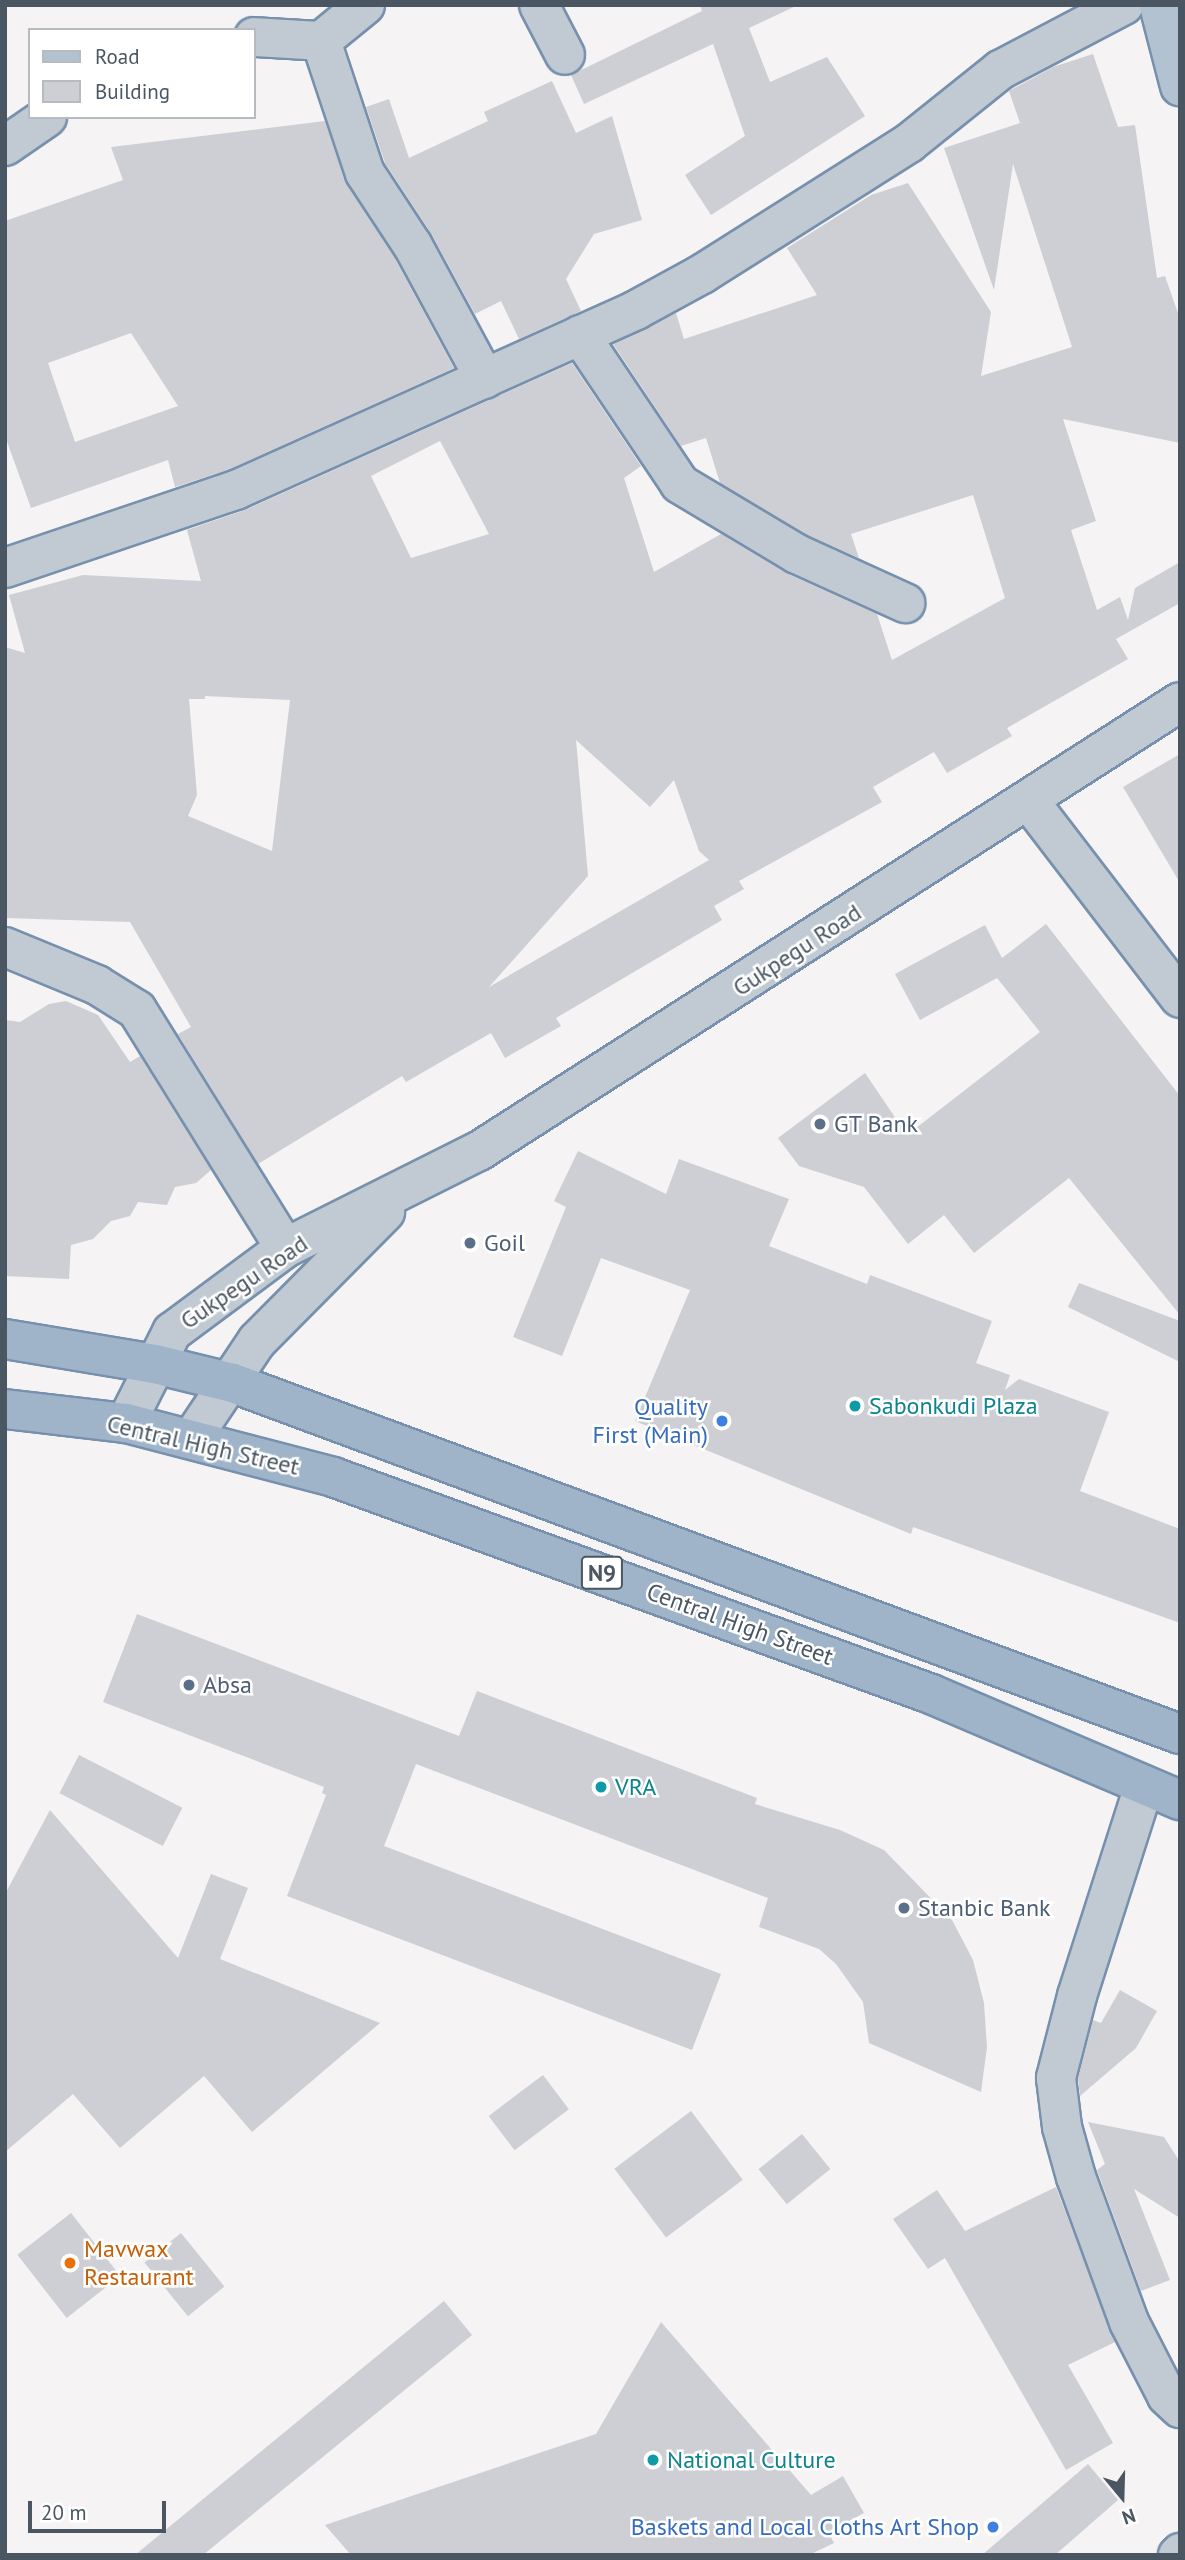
<!DOCTYPE html>
<style>
body{margin:0}
#map{position:relative;width:1185px;height:2560px;overflow:hidden;background:#f5f3f3;font-family:"PT Sans",sans-serif}
div>[style]{position:absolute}
.building>*{inset:0;background:#cdcfd5;transform-origin:0 0}
.roads{filter:drop-shadow(2px 0 #7690ad) drop-shadow(-2px 0 #7690ad) drop-shadow(0 2px #7690ad) drop-shadow(0 -2px #7690ad)}
.minor>*{height:38px;margin:-19px;padding:0 19px;transform-origin:19px;border-radius:19px;background:#c1cad2}
.tertiary>*{height:38px;margin:-19px;padding:0 19px;transform-origin:19px;border-radius:19px;background:#c1cad2}
.primary>*{height:38px;margin:-19px;padding:0 19px;transform-origin:19px;border-radius:19px;background:#b3c2d1}
.trunk>*{height:38px;margin:-19px;padding:0 19px;transform-origin:19px;border-radius:19px;background:#9fb4c9}
.dots>*{width:19px;height:19px;translate:-50% -50%;box-sizing:border-box;border:4px solid #fff;border-radius:50%}
span{translate:-50% -50%;white-space:nowrap;text-align:center;line-height:1.15;-webkit-text-stroke:5px #fff;paint-order:stroke}
.shield-label span{padding:2px 5px;background:#fff;border:2px solid;border-radius:5px;-webkit-text-stroke-width:0}
.shield-label{font-size:23px;color:#4a5661;font-weight:700}
.street-label{font-size:24px;color:#4a5661}
.service-label{font-size:24px;color:#4e5e75}
.left{translate:0 -50%;text-align:left}
.culture-label{font-size:24px;color:#0d838f}
.shop-label{font-size:24px;color:#366cbe}
.right{translate:-100% -50%;text-align:right}
.food-label{font-size:24px;color:#c56008}
.frame{position:absolute;inset:0;border:7px solid #4a5661;pointer-events:none}
.legend{position:absolute;left:28px;top:28px;width:228px;height:91px;box-sizing:border-box;background:#fff;border:2px solid #b7bbc0;margin:0;padding:9px 12px;list-style:none;font-size:21px;color:#4a5661}
.legend li{display:flex;align-items:center;gap:14px;height:35px}
.legend b{width:35px;border:2px solid #b7bbc0}
.north{position:absolute;left:1087px;top:2462px;width:70px;height:70px;-webkit-text-stroke:5px #fff;paint-order:stroke;rotate:161deg;font-size:19px;font-weight:700;line-height:28px;text-align:center;color:#4a5661}
.north::after{content:'';display:block;margin:auto;width:24px;height:32px;background:#4a5661;clip-path:polygon(50% 0,100% 100%,50% 72%,0 100%)}
.scale{position:absolute;left:28px;top:2501px;width:138px;height:32px;box-sizing:border-box;border:4px solid #4a5661;border-top:0;padding-left:9px;font-size:21px;line-height:24px;white-space:nowrap;color:#4a5661;-webkit-text-stroke:5px #fff;paint-order:stroke}
</style>
<div id="map">
<div class="building">
<i style="clip-path:polygon(700px 5px,798px 5px,749px 28px,770px 82px,827px 57px,865px 116px,711px 215px,685px 175px,745px 136px,713px 44px,584px 104px,571px 75px,702px 11px)"></i>
<i style="clip-path:polygon(evenodd,1093px 54px,1118px 127px,1135px 125px,1157px 278px,1165px 276px,1180px 319px,1180px 443px,1063px 419px,1096px 521px,1071px 530px,1097px 610px,1120px 597px,1128px 620px,1135px 588px,1180px 562px,1180px 603px,1116px 639px,1128px 659px,1007px 728px,1012px 736px,947px 773px,934px 752px,873px 787px,882px 802px,739px 881px,744px 889px,714px 906px,722px 920px,556px 1018px,561px 1026px,505px 1058px,491px 1033px,406px 1082px,402px 1076px,258px 1164px,178px 1034px,191px 1027px,130px 922px,5px 918px,5px 647px,25px 653px,9px 595px,83px 575px,201px 581px,187px 530px,245px 510px,572px 363px,641px 466px,624px 478px,654px 572px,721px 534px,788px 574px,877px 614px,892px 660px,1005px 598px,973px 495px,851px 534px,859px 558px,807px 535px,720px 483px,706px 438px,681px 446px,613px 344px,676px 313px,684px 339px,817px 295px,787px 248px,871px 195px,908px 183px,991px 312px,981px 376px,1072px 347px,1013px 164px,994px 290px,944px 148px,1020px 123px,1009px 91px,1053px 67px,1093px 54px,440px 441px,489px 534px,411px 558px,371px 476px,440px 441px,1093px 54px,205px 696px,290px 700px,272px 851px,188px 816px,197px 795px,189px 699px,205px 699px,205px 696px,1093px 54px,576px 740px,650px 807px,674px 780px,699px 851px,709px 860px,489px 987px,588px 876px,576px 740px)"></i>
<i style="clip-path:polygon(552px 81px,576px 133px,612px 116px,642px 220px,594px 234px,566px 279px,581px 311px,519px 339px,501px 301px,475px 314px,432px 235px,385px 163px,366px 107px,389px 99px,409px 158px,488px 121px,484px 112px)"></i>
<i style="clip-path:polygon(evenodd,325px 121px,347px 185px,394px 257px,454px 368px,228px 470px,175px 487px,168px 460px,31px 508px,5px 436px,5px 221px,123px 180px,111px 147px,325px 121px,131px 333px,178px 406px,75px 442px,48px 363px,131px 333px)"></i>
<i style="clip-path:polygon(1180px 754px,1180px 883px,1123px 787px)"></i>
<i style="clip-path:polygon(1046px 924px,1180px 1096px,1180px 1315px,1069px 1178px,974px 1253px,944px 1215px,908px 1244px,864px 1187px,799px 1166px,778px 1138px,865px 1073px,907px 1135px,1040px 1032px,997px 978px,920px 1020px,895px 974px,985px 925px,1002px 958px)"></i>
<i style="clip-path:polygon(66px 1001px,98px 1015px,130px 1062px,140px 1056px,211px 1170px,196px 1183px,175px 1187px,167px 1205px,138px 1202px,130px 1216px,111px 1221px,93px 1239px,71px 1245px,69px 1279px,5px 1276px,5px 1020px,20px 1022px,49px 1004px)"></i>
<i style="clip-path:polygon(578px 1151px,666px 1194px,679px 1159px,789px 1199px,769px 1246px,867px 1284px,870px 1275px,992px 1321px,976px 1363px,1010px 1375px,1005px 1390px,1019px 1379px,1109px 1412px,1080px 1491px,1180px 1529px,1180px 1623px,913px 1527px,911px 1534px,635px 1421px,690px 1290px,601px 1258px,562px 1356px,513px 1337px,566px 1207px,554px 1201px)"></i>
<i style="clip-path:polygon(1079px 1283px,1180px 1321px,1180px 1362px,1068px 1307px)"></i>
<i style="clip-path:polygon(137px 1614px,459px 1736px,477px 1691px,757px 1798px,755px 1804px,840px 1830px,884px 1850px,952px 1920px,973px 1960px,984px 2003px,987px 2047px,981px 2092px,869px 2043px,863px 2002px,836px 1964px,819px 1949px,759px 1927px,768px 1898px,416px 1764px,384px 1846px,721px 1974px,692px 2050px,287px 1896px,326px 1795px,322px 1793px,324px 1787px,103px 1702px)"></i>
<i style="left:79px;top:1755px;width:116px;height:43px;rotate:27deg"></i>
<i style="clip-path:polygon(50px 1810px,178px 1958px,211px 1874px,248px 1888px,220px 1959px,380px 2023px,252px 2132px,204px 2076px,120px 2148px,73px 2094px,5px 2152px,5px 1894px)"></i>
<i style="clip-path:polygon(1120px 1990px,1157px 2011px,1136px 2048px,1080px 2096px,1078px 2079px,1093px 2020px,1101px 2023px)"></i>
<i style="left:543px;top:2075px;width:43px;height:68px;rotate:53deg"></i>
<i style="left:691px;top:2111px;width:86px;height:96px;rotate:53deg"></i>
<i style="clip-path:polygon(1088px 2122px,1164px 2137px,1180px 2162px,1180px 2218px,1134px 2189px,1170px 2280px,1141px 2291px,1097px 2170px,1105px 2164px)"></i>
<i style="left:802px;top:2134px;width:45px;height:56px;rotate:51deg"></i>
<i style="clip-path:polygon(1056px 2187px,1115px 2342px,1068px 2365px,1113px 2443px,1066px 2470px,945px 2258px,928px 2269px,893px 2219px,937px 2190px,965px 2231px)"></i>
<i style="left:71px;top:2213px;width:80px;height:68px;rotate:52deg"></i>
<i style="left:181px;top:2233px;width:69px;height:47px;rotate:51deg"></i>
<i style="clip-path:polygon(444px 2301px,472px 2335px,203px 2555px,135px 2555px)"></i>
<i style="clip-path:polygon(661px 2322px,811px 2495px,843px 2476px,864px 2513px,828px 2532px,834px 2543px,809px 2555px,351px 2555px,325px 2525px,596px 2434px)"></i>
<i style="clip-path:polygon(1088px 2464px,1118px 2500px,1055px 2555px,982px 2555px)"></i>
</div>
<div class="roads">
<div class="minor">
<i style="left:365px;top:5px;width:57px;rotate:140.7deg"></i>
<i style="left:321px;top:41px;width:139px;rotate:71.6deg"></i>
<i style="left:365px;top:173px;width:87px;rotate:56.7deg"></i>
<i style="left:413px;top:246px;width:151px;rotate:61.6deg"></i>
<i style="left:539px;top:5px;width:56px;rotate:62.5deg"></i>
<i style="left:254px;top:37px;width:67px;rotate:3.4deg"></i>
<i style="left:5px;top:146px;width:51px;rotate:-34.6deg"></i>
<i style="left:580px;top:335px;width:179px;rotate:56.1deg"></i>
<i style="left:680px;top:484px;width:136px;rotate:30.9deg"></i>
<i style="left:797px;top:554px;width:119px;rotate:24.4deg"></i>
<i style="left:5px;top:568px;width:244px;rotate:-18.7deg"></i>
<i style="left:236px;top:490px;width:439px;rotate:-24.2deg"></i>
<i style="left:636px;top:310px;width:75px;rotate:-28.6deg"></i>
<i style="left:702px;top:274px;width:245px;rotate:-32.3deg"></i>
<i style="left:909px;top:143px;width:117px;rotate:-38.7deg"></i>
<i style="left:1000px;top:70px;width:140px;rotate:-27.7deg"></i>
<i style="left:1029px;top:801px;width:248px;rotate:52.5deg"></i>
<i style="left:5px;top:947px;width:100px;rotate:22.4deg"></i>
<i style="left:97px;top:985px;width:47px;rotate:32deg"></i>
<i style="left:137px;top:1010px;width:280px;rotate:58.1deg"></i>
<i style="left:1144px;top:1786px;width:220px;rotate:107.7deg"></i>
<i style="left:1077px;top:1996px;width:85px;rotate:104.4deg"></i>
<i style="left:1056px;top:2078px;width:49px;rotate:83deg"></i>
<i style="left:1062px;top:2127px;width:52px;rotate:74.4deg"></i>
<i style="left:1076px;top:2177px;width:154px;rotate:69.9deg"></i>
<i style="left:1129px;top:2322px;width:83px;rotate:62.8deg"></i>
<i style="left:1167px;top:2396px;width:18px;rotate:43deg"></i>
<i style="left:1178px;top:2555px;width:3px;rotate:-45deg"></i>
</div>
<div class="tertiary">
<i style="left:126px;top:1423px;width:102px;rotate:-63.2deg"></i>
<i style="left:172px;top:1332px;width:141px;rotate:-36.6deg"></i>
<i style="left:285px;top:1248px;width:217px;rotate:-26.6deg"></i>
<i style="left:479px;top:1151px;width:832px;rotate:-32.64deg"></i>
<i style="left:192px;top:1438px;width:117px;rotate:-56.2deg"></i>
<i style="left:257px;top:1341px;width:182px;rotate:-45.2deg"></i>
</div>
<div class="primary">
<i style="left:1159px;top:5px;width:84px;rotate:75.5deg"></i>
</div>
<div class="trunk">
<i style="left:5px;top:1339px;width:152px;rotate:9.5deg"></i>
<i style="left:155px;top:1364px;width:80px;rotate:13.7deg"></i>
<i style="left:233px;top:1383px;width:1010px;rotate:20.34deg"></i>
<i style="left:5px;top:1409px;width:122px;rotate:6.6deg"></i>
<i style="left:126px;top:1423px;width:214px;rotate:14.6deg"></i>
<i style="left:333px;top:1477px;width:636px;rotate:19.94deg"></i>
<i style="left:931px;top:1694px;width:271px;rotate:23.1deg"></i>
</div>
</div>
<div class="dots">
<i style="left:820px;top:1124px;background:#5c6f8a"></i>
<i style="left:470px;top:1243px;background:#5c6f8a"></i>
<i style="left:855px;top:1406px;background:#0f9aa8"></i>
<i style="left:722px;top:1421px;background:#3f7fe0"></i>
<i style="left:189px;top:1685px;background:#5c6f8a"></i>
<i style="left:601px;top:1787px;background:#0f9aa8"></i>
<i style="left:904px;top:1908px;background:#5c6f8a"></i>
<i style="left:70px;top:2263px;background:#e8710a"></i>
<i style="left:653px;top:2460px;background:#0f9aa8"></i>
<i style="left:993px;top:2527px;background:#3f7fe0"></i>
</div>
<div class="shield-label">
<span style="left:602px;top:1573px">N9</span>
</div>
<div class="street-label">
<span style="left:797px;top:950px;rotate:-33deg">Gukpegu Road</span>
<span style="left:244px;top:1282px;rotate:-34deg">Gukpegu Road</span>
<span style="left:203px;top:1445px;rotate:13deg">Central High Street</span>
<span style="left:740px;top:1624px;rotate:20deg">Central High Street</span>
</div>
<div class="service-label">
<span class="left" style="left:834px;top:1124px">GT Bank</span>
<span class="left" style="left:484px;top:1243px">Goil</span>
<span class="left" style="left:203px;top:1685px">Absa</span>
<span class="left" style="left:918px;top:1908px">Stanbic Bank</span>
</div>
<div class="culture-label">
<span class="left" style="left:869px;top:1406px">Sabonkudi Plaza</span>
<span class="left" style="left:615px;top:1787px">VRA</span>
<span class="left" style="left:667px;top:2460px">National Culture</span>
</div>
<div class="shop-label">
<span class="right" style="left:708px;top:1421px">Quality<br>First (Main)</span>
<span class="right" style="left:979px;top:2527px">Baskets and Local Cloths Art Shop</span>
</div>
<div class="food-label">
<span class="left" style="left:84px;top:2263px">Mavwax<br>Restaurant</span>
</div>
<div class="frame"></div>
<ul class="legend">
<li><b style="height:9px;background:#b3c2d1"></b>Road</li>
<li><b style="height:19px;background:#cdcfd5"></b>Building</li>
</ul>
<div class="north">N</div>
<div class="scale">20 m</div>
</div>
